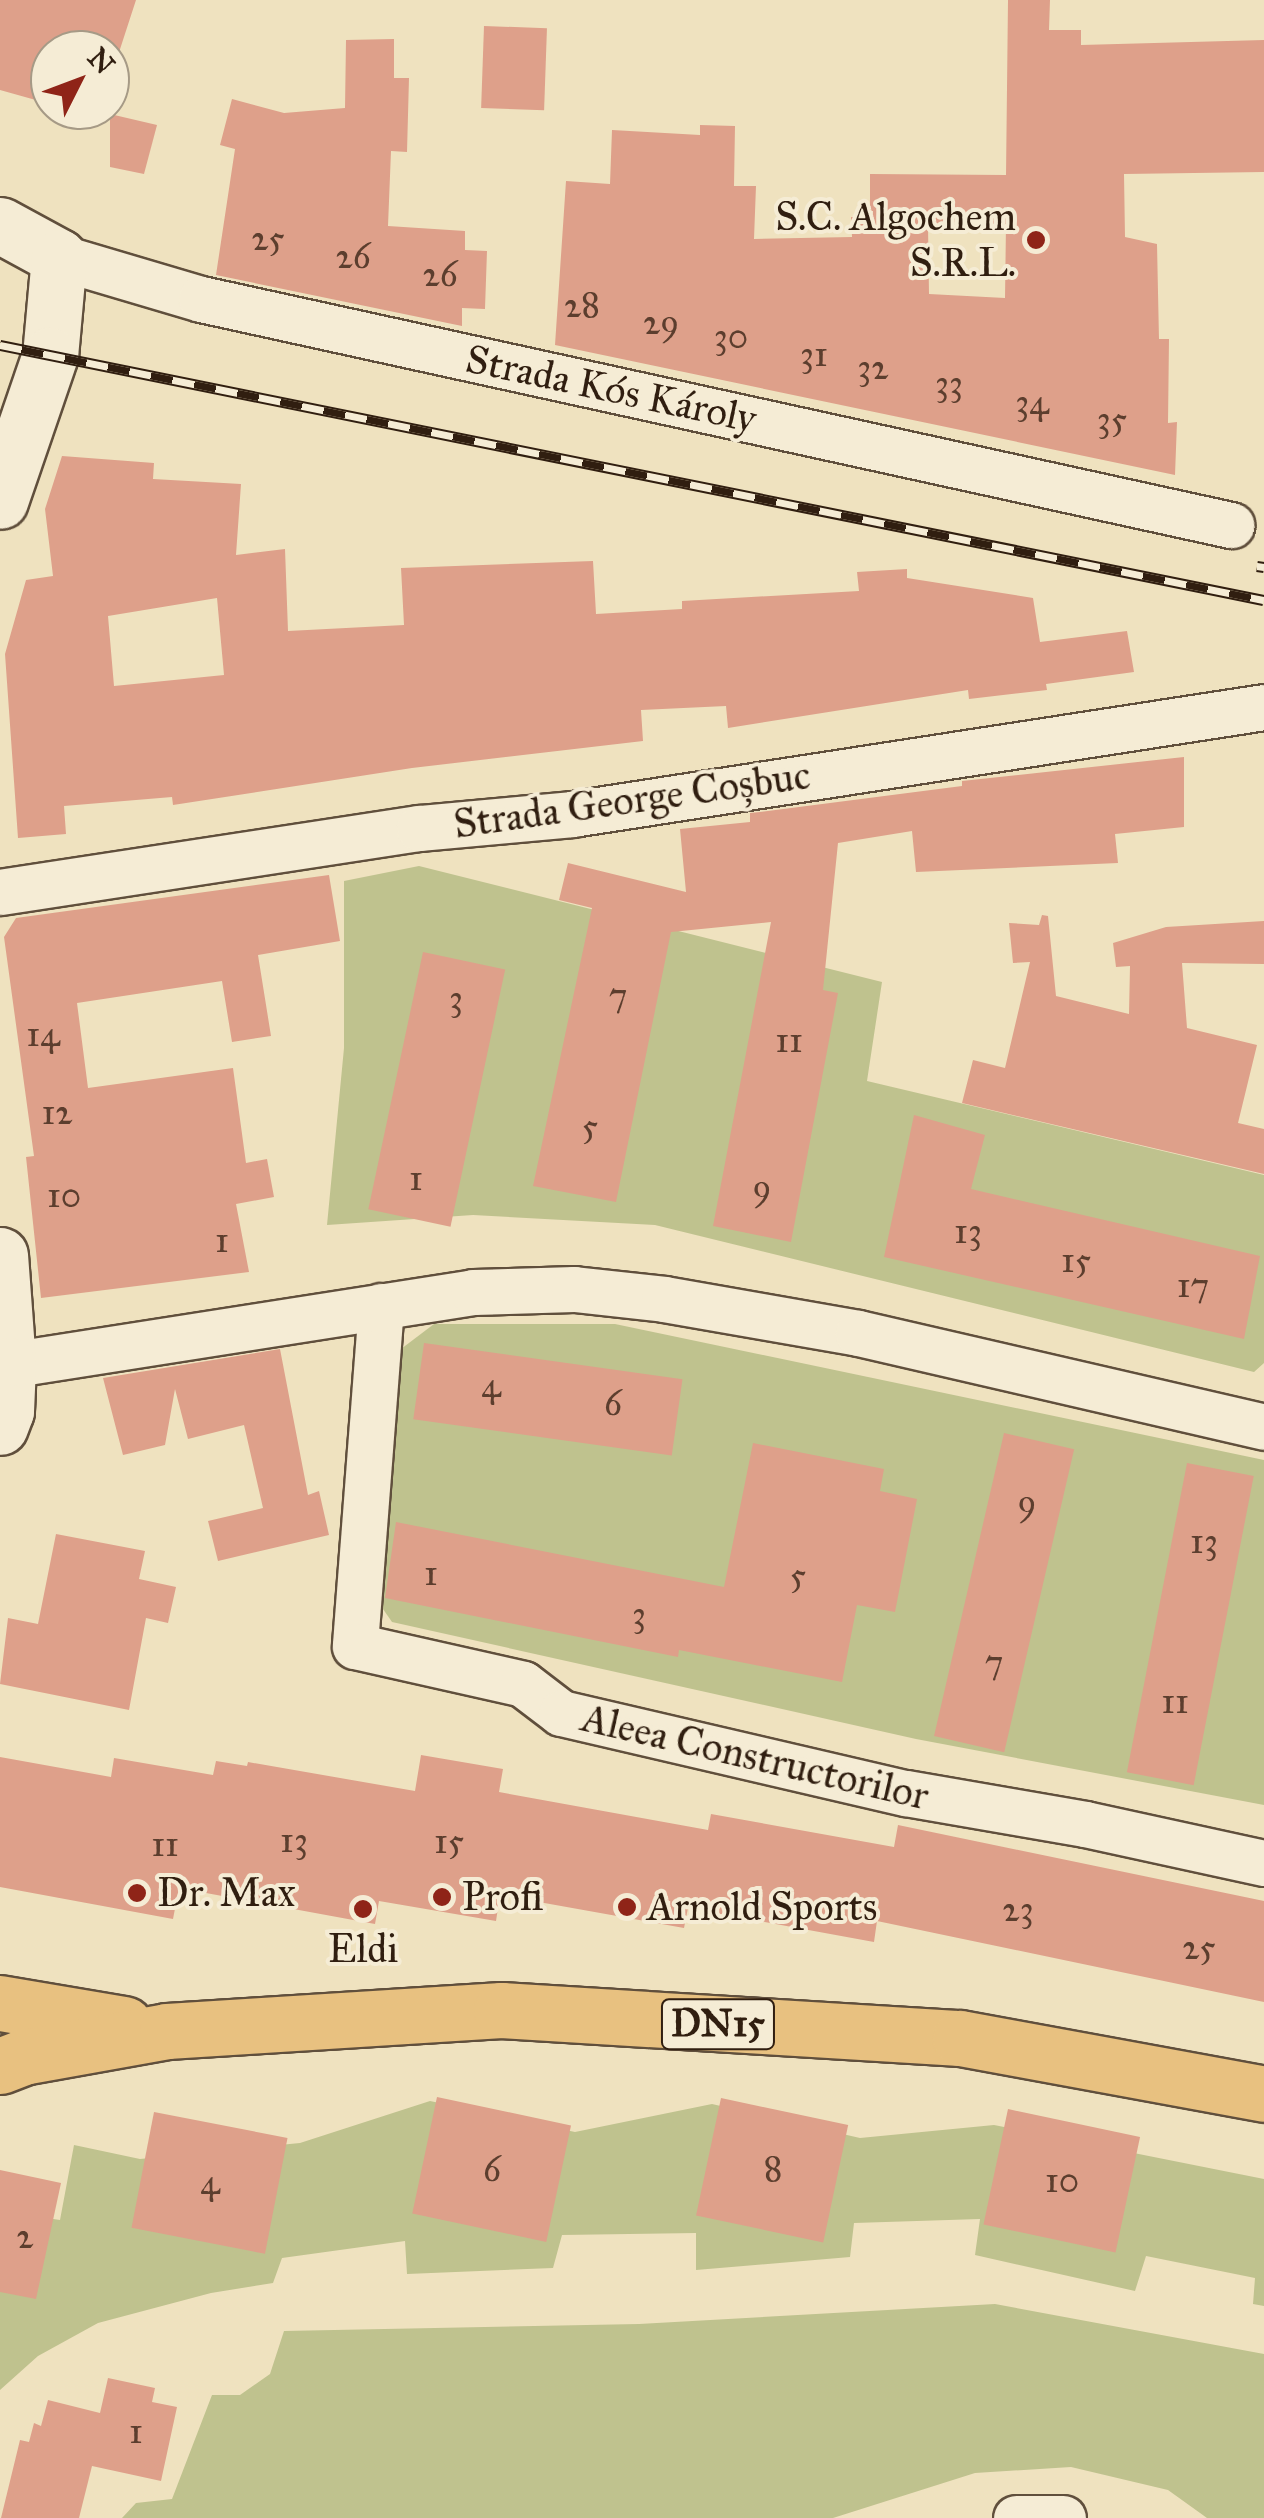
<!DOCTYPE html>
<meta charset="utf-8">
<style>
body{margin:0}
#map{position:relative;width:1264px;height:2518px;overflow:hidden;background:#efe2bf;font-family:"IM FELL Great Primer",serif}
div>[style]{position:absolute}
.green>*{inset:0;background:#bfc28e}
.building>*{inset:0;background:#dea08a;transform-origin:0 0}
.roads{filter:drop-shadow(2px 0 #604f3c) drop-shadow(-2px 0 #604f3c) drop-shadow(0 2px #604f3c) drop-shadow(0 -2px #604f3c)}
.minor>*{height:45px;margin:-22.5px;padding:0 22.5px;transform-origin:22.5px;border-radius:22.5px;background:#f5ecd5}
.tertiary>*{height:55px;margin:-27.5px;padding:0 27.5px;transform-origin:27.5px;border-radius:27.5px;background:#f5ecd5}
.primary>*{height:55px;margin:-27.5px;padding:0 27.5px;transform-origin:27.5px;border-radius:27.5px;background:#e8c180}
.rail>*{height:11px;margin-top:-5.5px;transform-origin:0;background:repeating-linear-gradient(90deg,#f5ecd5 0 22px,#301e10 0 44px);box-sizing:border-box;border-block:2px solid #301e10}
.dots>*{width:28px;height:28px;translate:-50% -50%;box-sizing:border-box;border:5px solid #f5ecd5;border-radius:50%}
span{translate:-50% -50%;white-space:nowrap;text-align:center;line-height:1.15;-webkit-text-stroke:8px #f5ecd5;paint-order:stroke}
.number-label{font-size:35px;color:#5c3e2e}
.number-label span{-webkit-text-stroke-width:0}
.shield-label span{padding:2px 8px;background:#f5ecd5;border:2px solid;border-radius:8px;-webkit-text-stroke-width:0}
.shield-label{font-size:38px;color:#301e10;font-weight:700}
.poi-label{font-size:40px;color:#301e10}
.right{translate:-100% -50%;text-align:right}
.left{translate:0 -50%;text-align:left}
.street-label{font-size:40px;color:#301e10}
.north{position:absolute;left:30px;top:30px;width:100px;height:100px;box-sizing:border-box;background:#f5ecd5;border:2px solid #a69a86;border-radius:50%;rotate:48deg;font-size:28px;font-weight:700;line-height:40px;text-align:center;color:#301e10}
.north::after{content:'';display:block;margin:auto;width:35px;height:45px;background:#8f2418;clip-path:polygon(50% 0,100% 100%,50% 72%,0 100%)}
</style>
<div id="map">
<div class="green">
<i style="clip-path:polygon(419px 866px,882px 982px,867px 1081px,1264px 1175px,1264px 1363px,1254px 1372px,655px 1225px,473px 1215px,327px 1225px,344px 1048px,344px 881px)"></i>
<i style="clip-path:polygon(434px 1324px,615px 1324px,1264px 1460px,1264px 1805px,916px 1739px,392px 1622px,374px 1596px,401px 1349px)"></i>
<i style="clip-path:polygon(430px 2101px,575px 2132px,712px 2104px,860px 2138px,994px 2125px,1264px 2179px,1264px 2306px,1253px 2304px,1255px 2278px,1146px 2256px,1135px 2291px,975px 2255px,980px 2219px,854px 2223px,850px 2257px,696px 2270px,696px 2233px,562px 2235px,553px 2268px,407px 2274px,405px 2241px,282px 2258px,273px 2283px,211px 2293px,98px 2323px,38px 2356px,0 2390px,0 2211px,60px 2220px,74px 2145px,140px 2159px,300px 2143px)"></i>
<i style="clip-path:polygon(995px 2304px,1264px 2354px,1264px 2518px,1207px 2518px,1168px 2490px,1071px 2467px,975px 2473px,833px 2518px,122px 2518px,136px 2503px,172px 2499px,212px 2395px,240px 2395px,270px 2374px,284px 2331px,639px 2324px)"></i>
</div>
<div class="building">
<i style="clip-path:polygon(0 0,136px 0,110px 80px,110px 50px,50px 50px,50px 104px,0 90px)"></i>
<i style="clip-path:polygon(evenodd,1008px 0,1050px 0,1049px 30px,1081px 30px,1081px 45px,1264px 40px,1264px 172px,1124px 174px,1125px 237px,1157px 244px,1159px 339px,1169px 339px,1168px 423px,1177px 422px,1175px 475px,555px 345px,566px 181px,610px 184px,612px 130px,700px 135px,700px 125px,735px 126px,734px 186px,756px 186px,754px 239px,852px 237px,851px 217px,870px 217px,870px 174px,1006px 175px,1008px 0,971px 224px,1006px 224px,1005px 298px,929px 294px,928px 225px,971px 224px)"></i>
<i style="left:484px;top:26px;width:63px;height:82px;rotate:2deg"></i>
<i style="clip-path:polygon(394px 39px,394px 78px,409px 78px,407px 152px,391px 151px,388px 226px,465px 231px,465px 250px,487px 251px,485px 309px,462px 308px,462px 326px,216px 275px,235px 149px,220px 145px,232px 99px,284px 113px,345px 108px,346px 40px)"></i>
<i style="clip-path:polygon(110px 114px,157px 125px,144px 174px,110px 167px)"></i>
<i style="clip-path:polygon(evenodd,62px 456px,154px 463px,153px 479px,241px 484px,236px 555px,285px 549px,288px 631px,404px 625px,401px 568px,593px 561px,596px 614px,682px 609px,682px 601px,859px 591px,857px 572px,907px 569px,907px 578px,1033px 598px,1040px 642px,1127px 631px,1134px 672px,1046px 684px,1047px 690px,969px 699px,968px 690px,728px 728px,726px 706px,641px 710px,643px 741px,412px 768px,173px 805px,172px 797px,64px 806px,66px 834px,18px 838px,5px 654px,26px 580px,53px 576px,45px 509px,62px 456px,217px 598px,224px 675px,114px 686px,108px 616px,217px 598px)"></i>
<i style="clip-path:polygon(1184px 757px,1184px 827px,1115px 834px,1118px 863px,916px 872px,912px 831px,838px 843px,823px 990px,838px 993px,791px 1242px,713px 1226px,771px 922px,671px 932px,616px 1202px,533px 1186px,592px 908px,559px 900px,568px 863px,686px 892px,680px 829px,750px 822px,750px 813px,760px 812px,962px 786px,962px 781px)"></i>
<i style="clip-path:polygon(329px 875px,340px 941px,258px 955px,271px 1036px,232px 1042px,222px 981px,77px 1003px,88px 1088px,233px 1068px,246px 1163px,267px 1159px,274px 1197px,236px 1204px,249px 1272px,41px 1298px,26px 1157px,34px 1156px,4px 937px,16px 918px)"></i>
<i style="clip-path:polygon(1042px 915px,1048px 916px,1056px 996px,1129px 1014px,1130px 966px,1116px 967px,1113px 943px,1166px 927px,1264px 921px,1264px 964px,1182px 963px,1187px 1028px,1257px 1045px,1238px 1123px,1264px 1129px,1264px 1174px,962px 1103px,973px 1060px,1005px 1068px,1030px 962px,1013px 963px,1009px 923px,1039px 925px)"></i>
<i style="left:423px;top:952px;width:84px;height:263px;rotate:12deg"></i>
<i style="clip-path:polygon(914px 1115px,985px 1135px,971px 1189px,1260px 1256px,1244px 1339px,884px 1257px)"></i>
<i style="left:424px;top:1343px;width:261px;height:77px;rotate:8deg"></i>
<i style="clip-path:polygon(280px 1349px,308px 1495px,319px 1491px,329px 1535px,218px 1561px,208px 1521px,263px 1508px,244px 1425px,188px 1439px,175px 1389px,165px 1445px,123px 1455px,103px 1378px)"></i>
<i style="left:1004px;top:1433px;width:72px;height:311px;rotate:13deg"></i>
<i style="clip-path:polygon(753px 1443px,884px 1469px,880px 1491px,917px 1499px,895px 1612px,857px 1605px,842px 1682px,679px 1650px,678px 1657px,385px 1598px,396px 1522px,724px 1587px)"></i>
<i style="left:1187px;top:1463px;width:68px;height:315px;rotate:11deg"></i>
<i style="clip-path:polygon(56px 1534px,145px 1551px,139px 1579px,176px 1587px,168px 1623px,146px 1618px,129px 1710px,0 1684px,8px 1618px,38px 1624px)"></i>
<i style="clip-path:polygon(421px 1755px,503px 1769px,499px 1792px,708px 1830px,711px 1814px,894px 1847px,898px 1825px,1264px 1901px,1264px 2002px,877px 1921px,874px 1942px,688px 1908px,684px 1928px,500px 1895px,496px 1921px,379px 1901px,375px 1924px,179px 1888px,173px 1919px,0 1887px,0 1757px,111px 1777px,114px 1758px,213px 1775px,216px 1761px,247px 1766px,248px 1762px,415px 1791px)"></i>
<i style="left:437px;top:2097px;width:137px;height:119px;rotate:12deg"></i>
<i style="left:721px;top:2098px;width:130px;height:120px;rotate:12deg"></i>
<i style="left:1008px;top:2109px;width:135px;height:118px;rotate:12deg"></i>
<i style="left:154px;top:2112px;width:136px;height:118px;rotate:11deg"></i>
<i style="clip-path:polygon(0 2170px,61px 2183px,36px 2299px,0 2292px)"></i>
<i style="clip-path:polygon(108px 2378px,155px 2388px,152px 2402px,177px 2407px,161px 2481px,92px 2466px,79px 2518px,1px 2518px,20px 2440px,29px 2442px,34px 2423px,41px 2426px,48px 2400px,100px 2413px)"></i>
</div>
<div class="roads">
<div class="minor">
<i style="left:59px;top:257px;width:148px;rotate:16.5deg"></i>
<i style="left:201px;top:299px;width:1055px;rotate:12.38deg"></i>
<i style="left:0;top:892px;width:424px;rotate:-8.7deg"></i>
<i style="left:419px;top:828px;width:154px;rotate:-5.2deg"></i>
<i style="left:572px;top:814px;width:700px;rotate:-8.79deg"></i>
<i style="left:381px;top:1306px;width:341px;rotate:94.4deg"></i>
<i style="left:355px;top:1646px;width:172px;rotate:12.7deg"></i>
<i style="left:523px;top:1684px;width:48px;rotate:37.3deg"></i>
<i style="left:561px;top:1713px;width:354px;rotate:13.1deg"></i>
<i style="left:906px;top:1793px;width:182px;rotate:9.8deg"></i>
<i style="left:1085px;top:1824px;width:183px;rotate:12.3deg"></i>
<i style="left:8px;top:1365px;width:471px;rotate:-8.9deg"></i>
<i style="left:473px;top:1292px;width:101px;rotate:-1.7deg"></i>
<i style="left:574px;top:1289px;width:91px;rotate:6.3deg"></i>
<i style="left:664px;top:1299px;width:197px;rotate:9.9deg"></i>
<i style="left:858px;top:1333px;width:417px;rotate:13deg"></i>
<i style="left:1016px;top:2518px;width:47px"></i>
</div>
<div class="tertiary">
<i style="left:0;top:225px;width:67px;rotate:28.5deg"></i>
<i style="left:59px;top:257px;width:98px;rotate:95.2deg"></i>
<i style="left:50px;top:355px;width:154px;rotate:108.9deg"></i>
<i style="left:0;top:1255px;width:110px;rotate:85.8deg"></i>
<i style="left:8px;top:1365px;width:46px;rotate:92.5deg"></i>
<i style="left:6px;top:1411px;width:17px;rotate:111deg"></i>
</div>
<div class="primary">
<i style="left:0;top:2003px;width:126px;rotate:9.6deg"></i>
<i style="left:0;top:2066px;width:25px;rotate:-21deg"></i>
<i style="left:23px;top:2057px;width:146px;rotate:-10.2deg"></i>
<i style="left:167px;top:2031px;width:335px;rotate:-3.6deg"></i>
<i style="left:501px;top:2010px;width:460px;rotate:3.5deg"></i>
<i style="left:960px;top:2038px;width:309px;rotate:10.4deg"></i>
</div>
</div>
<div class="rail">
<i style="left:0;top:345px;width:1289px;rotate:11.41deg"></i>
<i style="left:1257px;top:566px;width:7px;rotate:8deg"></i>
</div>
<div class="dots">
<i style="left:1036px;top:240px;background:#8f2418"></i>
<i style="left:137px;top:1893px;background:#8f2418"></i>
<i style="left:442px;top:1897px;background:#8f2418"></i>
<i style="left:627px;top:1907px;background:#8f2418"></i>
<i style="left:363px;top:1909px;background:#8f2418"></i>
</div>
<div class="number-label">
<span style="left:268px;top:239px">25</span>
<span style="left:353px;top:257px">26</span>
<span style="left:440px;top:275px">26</span>
<span style="left:582px;top:306px">28</span>
<span style="left:661px;top:323px">29</span>
<span style="left:731px;top:337px">30</span>
<span style="left:814px;top:355px">31</span>
<span style="left:873px;top:368px">32</span>
<span style="left:949px;top:384px">33</span>
<span style="left:1032px;top:403px">34</span>
<span style="left:1112px;top:420px">35</span>
<span style="left:618px;top:996px">7</span>
<span style="left:456px;top:999px">3</span>
<span style="left:43px;top:1035px">14</span>
<span style="left:789px;top:1041px">11</span>
<span style="left:57px;top:1113px">12</span>
<span style="left:590px;top:1127px">5</span>
<span style="left:416px;top:1179px">1</span>
<span style="left:762px;top:1188px">9</span>
<span style="left:64px;top:1196px">10</span>
<span style="left:968px;top:1232px">13</span>
<span style="left:222px;top:1241px">1</span>
<span style="left:1076px;top:1261px">15</span>
<span style="left:1193px;top:1286px">17</span>
<span style="left:491px;top:1386px">4</span>
<span style="left:613px;top:1404px">6</span>
<span style="left:1027px;top:1503px">9</span>
<span style="left:1204px;top:1542px">13</span>
<span style="left:431px;top:1574px">1</span>
<span style="left:798px;top:1576px">5</span>
<span style="left:639px;top:1615px">3</span>
<span style="left:994px;top:1663px">7</span>
<span style="left:1175px;top:1702px">11</span>
<span style="left:294px;top:1841px">13</span>
<span style="left:449px;top:1842px">15</span>
<span style="left:165px;top:1845px">11</span>
<span style="left:1018px;top:1910px">23</span>
<span style="left:1199px;top:1948px">25</span>
<span style="left:492px;top:2170px">6</span>
<span style="left:773px;top:2170px">8</span>
<span style="left:1062px;top:2181px">10</span>
<span style="left:210px;top:2183px">4</span>
<span style="left:25px;top:2237px">2</span>
<span style="left:136px;top:2432px">1</span>
</div>
<div class="shield-label">
<span style="left:718px;top:2024px">DN15</span>
</div>
<div class="poi-label">
<span class="right" style="left:1016px;top:240px">S.C. Algochem<br>S.R.L.</span>
<span class="left" style="left:157px;top:1893px">Dr. Max</span>
<span class="left" style="left:462px;top:1897px">Profi</span>
<span class="left" style="left:647px;top:1907px">Arnold Sports</span>
<span style="left:363px;top:1949px">Eldi</span>
</div>
<div class="street-label">
<span style="left:611px;top:389px;rotate:12deg">Strada Kós Károly</span>
<span style="left:632px;top:800px;rotate:-8deg">Strada George Coșbuc</span>
<span style="left:755px;top:1757px;rotate:13deg">Aleea Constructorilor</span>
</div>
<div class="north">N</div>
</div>
